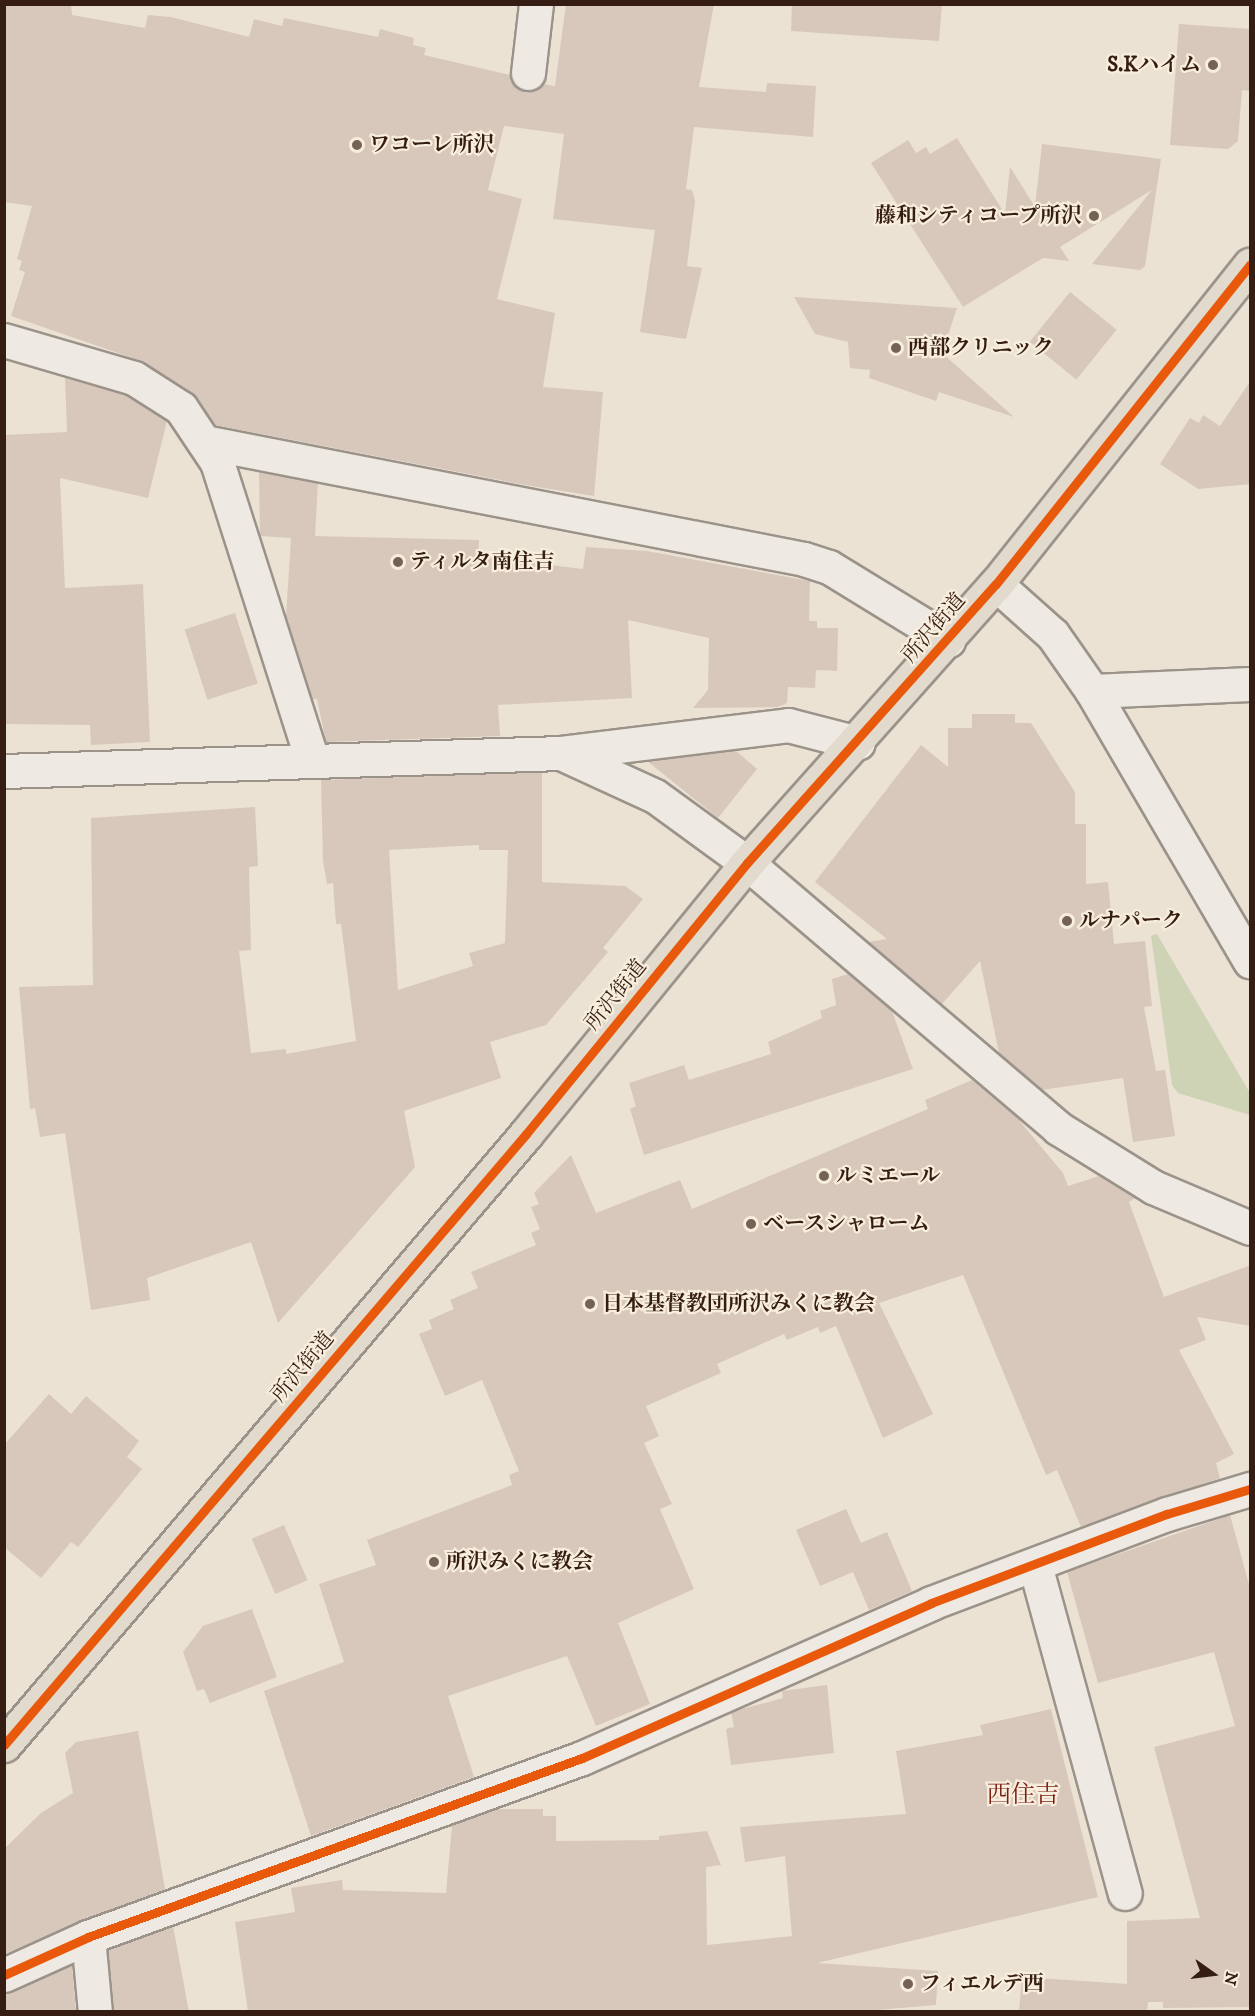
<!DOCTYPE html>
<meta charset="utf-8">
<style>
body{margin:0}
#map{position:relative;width:1255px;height:2016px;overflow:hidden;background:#ebe2d4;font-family:"IM FELL DW Pica","Noto Serif JP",serif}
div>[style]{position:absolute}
.green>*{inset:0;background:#ced3b5}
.building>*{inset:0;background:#d8c8bc;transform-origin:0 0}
.roads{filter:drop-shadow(2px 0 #9b938a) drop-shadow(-2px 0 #9b938a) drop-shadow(0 2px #9b938a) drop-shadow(0 -2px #9b938a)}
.minor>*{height:33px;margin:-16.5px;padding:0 16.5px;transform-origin:16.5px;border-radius:16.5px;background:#eeeae3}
.major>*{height:33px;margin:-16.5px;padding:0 16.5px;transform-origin:16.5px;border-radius:16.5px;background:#e2dacd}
.cycleway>*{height:9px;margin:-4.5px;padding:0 4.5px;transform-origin:4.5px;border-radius:4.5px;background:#e8590c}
.dots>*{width:16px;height:16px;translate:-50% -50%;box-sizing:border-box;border:3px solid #f8eedd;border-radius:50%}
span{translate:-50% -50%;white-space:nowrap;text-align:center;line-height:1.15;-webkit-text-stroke:4.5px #f8eedd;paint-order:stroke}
.poi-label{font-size:21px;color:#361d14;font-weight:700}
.right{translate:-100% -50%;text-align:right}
.left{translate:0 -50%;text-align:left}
.street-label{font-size:21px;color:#361d14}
.quarter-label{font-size:24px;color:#7a1f14}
.frame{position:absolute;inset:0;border:6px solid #361d14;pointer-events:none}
.north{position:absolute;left:1183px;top:1944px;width:60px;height:60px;-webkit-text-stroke:4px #f8eedd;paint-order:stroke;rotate:104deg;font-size:16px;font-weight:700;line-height:24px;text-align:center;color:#361d14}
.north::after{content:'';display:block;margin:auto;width:21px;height:27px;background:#361d14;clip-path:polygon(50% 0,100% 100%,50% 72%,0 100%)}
</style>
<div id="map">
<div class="green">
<i style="clip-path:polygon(1157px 934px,1250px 1093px,1250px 1115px,1178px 1093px,1172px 1085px,1151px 936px)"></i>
</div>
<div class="building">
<i style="clip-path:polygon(4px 4px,71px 4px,72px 15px,145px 28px,148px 15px,171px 17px,249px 37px,254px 19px,282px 26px,284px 18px,378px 37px,380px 29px,414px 38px,413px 45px,426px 48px,424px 55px,510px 75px,516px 88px,526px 92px,543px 84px,555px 86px,566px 4px,714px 4px,699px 87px,766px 92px,767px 83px,816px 86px,813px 137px,694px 127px,686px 189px,692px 190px,695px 201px,687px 266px,702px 268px,686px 339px,640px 332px,655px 230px,553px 219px,564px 134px,504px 126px,488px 190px,522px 199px,497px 299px,555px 313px,543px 387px,603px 392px,594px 496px,525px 485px,215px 425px,191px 392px,144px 362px,11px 316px,25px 272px,19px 270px,22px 261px,17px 259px,32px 206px,4px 202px)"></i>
<i style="clip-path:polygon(792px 4px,942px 4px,939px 41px,791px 31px)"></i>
<i style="clip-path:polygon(1179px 24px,1251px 29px,1251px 91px,1242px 90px,1238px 141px,1228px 149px,1170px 145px)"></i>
<i style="clip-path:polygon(957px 138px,1005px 214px,1010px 167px,1035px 207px,1042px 144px,1161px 159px,1145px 266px,1140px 270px,1092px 264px,1152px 190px,1060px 247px,1069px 261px,1043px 258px,963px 307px,871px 163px,908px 140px,916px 153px,926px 147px,930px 154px)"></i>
<i style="left:1070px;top:292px;width:60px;height:64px;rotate:39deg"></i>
<i style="clip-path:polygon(794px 297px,957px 308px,942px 353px,1014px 417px,939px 392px,936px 401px,869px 378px,870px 370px,850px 368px,848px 342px,815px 334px)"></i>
<i style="clip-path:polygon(65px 378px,126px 395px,167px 421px,148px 498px,60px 478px,65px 588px,143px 584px,150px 742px,91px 745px,90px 725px,4px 724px,4px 435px,67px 432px)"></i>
<i style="clip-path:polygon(1251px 380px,1251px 484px,1198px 489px,1160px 464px,1190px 418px,1199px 423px,1203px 415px,1220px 426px)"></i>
<i style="clip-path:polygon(259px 472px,318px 483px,315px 536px,479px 540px,478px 556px,583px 569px,586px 547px,647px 551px,810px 581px,809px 621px,817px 621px,817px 628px,838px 628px,837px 671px,816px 670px,815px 688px,788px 687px,787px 703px,778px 707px,693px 708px,708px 690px,709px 638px,628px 620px,632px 698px,498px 705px,500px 736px,326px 742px,317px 699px,312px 699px,286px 616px,291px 538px,260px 536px)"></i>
<i style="left:235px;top:613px;width:74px;height:53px;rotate:72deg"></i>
<i style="clip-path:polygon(972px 714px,1015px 714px,1015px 723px,1031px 723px,1075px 792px,1075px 824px,1086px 824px,1086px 884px,1108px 882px,1114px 944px,1145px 941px,1152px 1006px,1144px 1007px,1156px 1071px,1165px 1070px,1175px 1136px,1133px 1142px,1123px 1078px,1042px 1090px,999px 1053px,980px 961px,942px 1004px,868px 942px,887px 939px,815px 882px,921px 745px,948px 767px,948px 728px,972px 728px)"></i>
<i style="clip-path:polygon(735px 750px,757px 769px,718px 818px,647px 761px)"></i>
<i style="clip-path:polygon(evenodd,542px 772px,542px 882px,625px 886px,643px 899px,603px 948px,608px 952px,546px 1025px,490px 1042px,501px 1078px,404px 1111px,415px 1167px,278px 1323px,251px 1242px,147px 1278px,150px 1300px,91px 1310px,65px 1133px,40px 1137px,35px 1108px,30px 1109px,19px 987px,93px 985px,91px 818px,255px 807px,258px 866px,249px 867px,251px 950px,239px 951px,251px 1053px,286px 1049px,286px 1054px,356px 1041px,341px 924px,336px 924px,333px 883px,327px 884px,323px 861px,321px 780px,542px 772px,479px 845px,479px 850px,508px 850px,505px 943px,469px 953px,473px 966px,398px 990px,389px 850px,479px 845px)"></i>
<i style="clip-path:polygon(848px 974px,892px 1011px,913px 1069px,644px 1155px,630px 1109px,636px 1106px,629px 1083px,684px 1065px,689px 1080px,771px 1054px,768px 1042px,822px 1018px,820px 1011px,836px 1005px,832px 979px)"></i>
<i style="clip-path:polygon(972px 1080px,1018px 1119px,1063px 1173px,1068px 1186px,1099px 1176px,1135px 1198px,1129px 1202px,1164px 1297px,1251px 1265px,1251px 1326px,1197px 1317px,1206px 1340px,1179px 1350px,1234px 1454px,1216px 1463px,1220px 1478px,1081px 1527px,1057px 1470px,1046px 1475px,963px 1275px,879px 1303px,933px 1414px,883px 1438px,836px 1326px,820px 1333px,818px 1327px,787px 1340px,784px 1334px,717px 1364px,721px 1373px,646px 1406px,659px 1436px,644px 1443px,672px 1504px,660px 1509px,694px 1589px,618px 1623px,650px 1704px,596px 1726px,567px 1656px,448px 1696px,474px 1777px,311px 1836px,264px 1691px,344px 1662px,319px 1584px,376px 1565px,367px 1540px,512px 1485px,509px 1475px,519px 1471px,482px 1380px,445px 1396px,419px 1334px,432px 1329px,429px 1320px,454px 1309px,450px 1300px,478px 1288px,471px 1272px,536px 1245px,531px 1233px,540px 1229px,531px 1207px,539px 1204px,534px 1193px,571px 1155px,596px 1213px,680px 1180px,692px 1209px,928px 1109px,925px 1100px)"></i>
<i style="clip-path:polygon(49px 1394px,71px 1414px,86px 1396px,139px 1441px,127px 1457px,142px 1469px,78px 1547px,71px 1542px,41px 1578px,4px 1547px,4px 1445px)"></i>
<i style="clip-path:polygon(846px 1509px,861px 1543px,887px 1532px,912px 1591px,869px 1610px,853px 1572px,820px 1586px,796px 1530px)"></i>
<i style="clip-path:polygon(1230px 1515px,1251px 1592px,1251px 2007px,1163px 2008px,1163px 2002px,1148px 2002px,1147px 2012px,1019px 2012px,1022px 1977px,1127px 1984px,1127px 1921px,1200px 1918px,1154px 1747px,1235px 1726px,1214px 1652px,1098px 1683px,1067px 1572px)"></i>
<i style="left:284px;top:1525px;width:60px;height:35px;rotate:67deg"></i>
<i style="clip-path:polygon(252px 1609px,277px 1677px,210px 1703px,204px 1689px,197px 1691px,183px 1652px,203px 1626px)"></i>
<i style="clip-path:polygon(827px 1685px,834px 1753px,731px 1765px,726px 1729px,734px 1727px,731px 1712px,783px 1698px,782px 1691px)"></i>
<i style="clip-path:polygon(1051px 1709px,1098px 1897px,817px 1963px,938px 1971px,936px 2005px,853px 2012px,248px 2012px,235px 1922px,295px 1912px,291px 1888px,342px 1880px,343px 1890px,446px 1893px,452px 1825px,497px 1809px,543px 1809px,543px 1816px,556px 1816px,556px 1841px,659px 1840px,659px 1836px,707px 1831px,721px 1865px,706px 1867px,707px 1945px,792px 1936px,785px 1856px,745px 1862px,740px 1827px,906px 1814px,896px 1751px,983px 1735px,980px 1725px)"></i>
<i style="clip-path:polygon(138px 1731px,165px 1889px,4px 1954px,4px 1849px,41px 1813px,73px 1793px,65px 1753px,76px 1742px)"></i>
<i style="clip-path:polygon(173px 1926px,189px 2012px,114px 2012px,108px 1950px)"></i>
<i style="clip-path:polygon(72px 1965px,76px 2012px,6px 2012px,4px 1993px)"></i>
</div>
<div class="roads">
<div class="minor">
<i style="left:528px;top:73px;width:69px;rotate:-83.4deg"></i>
<i style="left:4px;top:340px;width:135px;rotate:16.3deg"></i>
<i style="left:134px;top:378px;width:56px;rotate:32.6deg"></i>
<i style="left:181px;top:408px;width:65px;rotate:56.3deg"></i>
<i style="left:217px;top:462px;width:313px;rotate:72.3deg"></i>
<i style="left:204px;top:442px;width:611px;rotate:11.03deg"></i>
<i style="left:804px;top:559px;width:26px;rotate:18deg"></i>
<i style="left:829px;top:567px;width:140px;rotate:31.5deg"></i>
<i style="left:996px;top:584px;width:76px;rotate:41.8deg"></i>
<i style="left:1053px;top:635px;width:68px;rotate:55.1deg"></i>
<i style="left:1092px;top:691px;width:313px;rotate:59.7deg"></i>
<i style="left:1092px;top:691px;width:158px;rotate:-2.5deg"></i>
<i style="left:561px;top:753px;width:103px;rotate:24.6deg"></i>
<i style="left:655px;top:796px;width:114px;rotate:36.1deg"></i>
<i style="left:747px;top:863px;width:409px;rotate:40.4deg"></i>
<i style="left:1058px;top:1128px;width:112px;rotate:31.8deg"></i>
<i style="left:1153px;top:1187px;width:105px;rotate:22.9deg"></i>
<i style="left:4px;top:771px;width:557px;rotate:-1.85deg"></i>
<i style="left:561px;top:753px;width:229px;rotate:-7deg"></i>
<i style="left:788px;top:725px;width:72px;rotate:14.4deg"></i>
<i style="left:1035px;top:1565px;width:340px;rotate:74.7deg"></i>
<i style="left:88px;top:1937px;width:75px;rotate:84.7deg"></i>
<i style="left:4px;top:1975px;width:92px;rotate:-24.3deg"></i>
<i style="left:88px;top:1937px;width:525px;rotate:-19.92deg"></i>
<i style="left:582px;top:1758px;width:382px;rotate:-23.9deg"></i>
<i style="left:931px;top:1603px;width:252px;rotate:-20.7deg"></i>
<i style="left:1167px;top:1514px;width:87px;rotate:-16.8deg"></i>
</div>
<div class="major">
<i style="left:4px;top:1745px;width:804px;rotate:-49.49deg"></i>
<i style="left:526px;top:1134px;width:350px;rotate:-50.8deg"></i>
<i style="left:747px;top:863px;width:374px;rotate:-48.3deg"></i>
<i style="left:996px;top:584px;width:408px;rotate:-51.5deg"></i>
</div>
</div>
<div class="cycleway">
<i style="left:4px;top:1745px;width:804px;rotate:-49.49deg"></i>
<i style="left:526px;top:1134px;width:350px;rotate:-50.8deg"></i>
<i style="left:747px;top:863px;width:374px;rotate:-48.3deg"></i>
<i style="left:996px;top:584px;width:408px;rotate:-51.5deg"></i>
<i style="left:4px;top:1975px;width:92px;rotate:-24.3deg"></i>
<i style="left:88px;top:1937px;width:525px;rotate:-19.92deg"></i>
<i style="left:582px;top:1758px;width:382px;rotate:-23.9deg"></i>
<i style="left:931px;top:1603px;width:252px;rotate:-20.7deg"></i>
<i style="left:1167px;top:1514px;width:87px;rotate:-16.8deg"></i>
</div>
<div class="dots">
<i style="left:1213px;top:65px;background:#756257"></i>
<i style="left:357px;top:145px;background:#756257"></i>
<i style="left:1094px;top:216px;background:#756257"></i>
<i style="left:896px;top:348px;background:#756257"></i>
<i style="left:398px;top:562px;background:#756257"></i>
<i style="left:1067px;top:921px;background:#756257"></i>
<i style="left:824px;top:1176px;background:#756257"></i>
<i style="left:751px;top:1224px;background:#756257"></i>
<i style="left:590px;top:1304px;background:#756257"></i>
<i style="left:434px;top:1562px;background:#756257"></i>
<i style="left:908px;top:1984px;background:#756257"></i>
</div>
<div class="poi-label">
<span class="right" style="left:1201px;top:65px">S.Kハイム</span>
<span class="left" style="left:369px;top:145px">ワコーレ所沢</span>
<span class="right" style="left:1082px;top:216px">藤和シティコープ所沢</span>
<span class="left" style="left:908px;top:348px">西部クリニック</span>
<span class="left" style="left:410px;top:562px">ティルタ南住吉</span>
<span class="left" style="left:1079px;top:921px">ルナパーク</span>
<span class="left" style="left:836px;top:1176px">ルミエール</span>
<span class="left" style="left:763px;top:1224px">ベースシャローム</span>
<span class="left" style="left:602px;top:1304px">日本基督教団所沢みくに教会</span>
<span class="left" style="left:446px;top:1562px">所沢みくに教会</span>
<span class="left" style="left:920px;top:1984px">フィエルデ西</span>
</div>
<div class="street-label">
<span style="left:934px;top:628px;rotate:-49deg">所沢街道</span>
<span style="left:616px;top:995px;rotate:-51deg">所沢街道</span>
<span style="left:303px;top:1367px;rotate:-50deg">所沢街道</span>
</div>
<div class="quarter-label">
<span style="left:1023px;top:1796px">西住吉</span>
</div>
<div class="frame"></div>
<div class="north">N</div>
</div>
